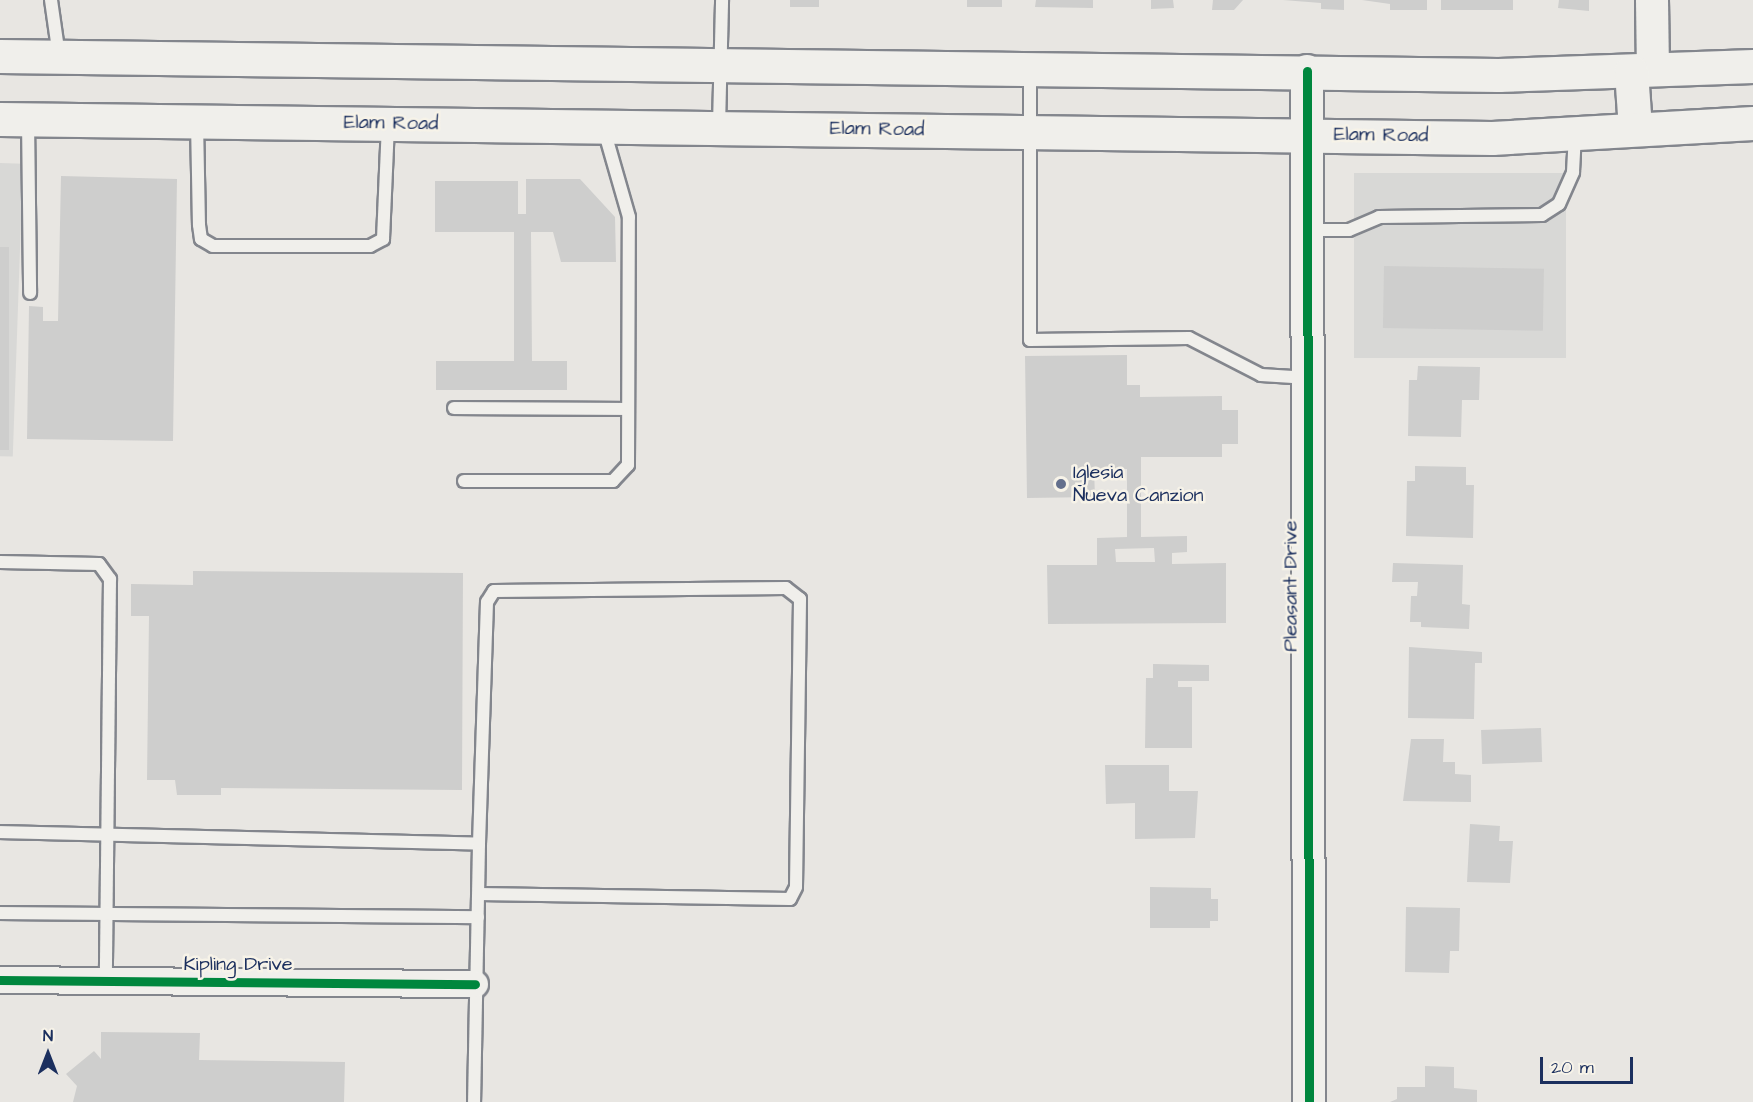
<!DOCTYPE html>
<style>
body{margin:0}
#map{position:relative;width:1753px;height:1102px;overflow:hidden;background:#e8e6e2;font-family:"Architects Daughter",sans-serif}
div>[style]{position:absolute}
.built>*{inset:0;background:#d8d8d6;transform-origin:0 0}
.building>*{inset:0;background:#cececd;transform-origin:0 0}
.roads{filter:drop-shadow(2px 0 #83868d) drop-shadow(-2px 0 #83868d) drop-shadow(0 2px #83868d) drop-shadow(0 -2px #83868d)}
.service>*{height:12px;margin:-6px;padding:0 6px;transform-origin:6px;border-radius:6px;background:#f0efeb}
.minor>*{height:26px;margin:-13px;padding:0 13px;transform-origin:13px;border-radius:13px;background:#f0efeb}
.tertiary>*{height:32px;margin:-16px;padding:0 16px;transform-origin:16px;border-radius:16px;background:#f0efeb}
.secondary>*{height:33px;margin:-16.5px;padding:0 16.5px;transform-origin:16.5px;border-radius:16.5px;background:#f0efeb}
.cycleway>*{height:9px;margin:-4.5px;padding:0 4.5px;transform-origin:4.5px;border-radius:4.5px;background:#00873e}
.dots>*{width:16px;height:16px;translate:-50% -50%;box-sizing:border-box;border:3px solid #f7f3e8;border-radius:50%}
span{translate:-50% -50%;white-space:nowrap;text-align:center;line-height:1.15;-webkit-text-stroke:5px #f7f3e8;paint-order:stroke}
.street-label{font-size:20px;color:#1b2f5e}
.poi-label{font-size:20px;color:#1b2f5e}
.left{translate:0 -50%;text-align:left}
.north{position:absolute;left:18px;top:1024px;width:60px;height:60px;-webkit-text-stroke:4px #f7f3e8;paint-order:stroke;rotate:0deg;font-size:16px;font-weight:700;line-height:24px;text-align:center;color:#1b2f5e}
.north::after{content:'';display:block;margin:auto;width:21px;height:27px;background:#1b2f5e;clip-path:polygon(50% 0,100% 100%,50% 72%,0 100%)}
.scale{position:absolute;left:1540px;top:1057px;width:93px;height:27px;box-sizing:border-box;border:3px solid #1b2f5e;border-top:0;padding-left:8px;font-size:18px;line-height:21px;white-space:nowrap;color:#1b2f5e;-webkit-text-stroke:4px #f7f3e8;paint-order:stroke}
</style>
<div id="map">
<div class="built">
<i style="left:0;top:163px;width:23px;height:293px;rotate:2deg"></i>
<i style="left:1566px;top:173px;width:185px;height:212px;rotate:90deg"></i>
</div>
<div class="building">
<i style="left:790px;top:0;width:29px;height:7px"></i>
<i style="left:967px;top:0;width:35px;height:7px"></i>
<i style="clip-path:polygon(1036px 0,1093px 0,1093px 8px,1035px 7px)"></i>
<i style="clip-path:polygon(1151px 0,1173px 0,1174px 8px,1151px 9px)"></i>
<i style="clip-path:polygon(1213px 0,1243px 0,1234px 10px,1212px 10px)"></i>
<i style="clip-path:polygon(1283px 0,1344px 0,1344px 10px,1321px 9px,1321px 3px)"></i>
<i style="clip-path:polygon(1362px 0,1427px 0,1427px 10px,1390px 10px,1390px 4px)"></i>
<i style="left:1441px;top:0;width:72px;height:10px"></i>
<i style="clip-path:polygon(1559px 0,1589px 0,1589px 11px,1558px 8px)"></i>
<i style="clip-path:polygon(61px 176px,177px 179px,173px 441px,27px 439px,29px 306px,43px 307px,43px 321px,58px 321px)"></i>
<i style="clip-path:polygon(526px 179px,580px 179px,615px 217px,616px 262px,561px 262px,553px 232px,531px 232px,532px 361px,567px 361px,567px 390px,436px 390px,436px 361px,514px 361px,514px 232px,435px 232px,435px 181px,518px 181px,518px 214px,526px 214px)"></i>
<i style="left:0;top:247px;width:9px;height:203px"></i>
<i style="left:1384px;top:266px;width:160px;height:62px;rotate:1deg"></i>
<i style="clip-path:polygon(evenodd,1127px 355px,1127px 385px,1140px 385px,1140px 397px,1222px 396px,1222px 410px,1238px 410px,1238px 444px,1222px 444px,1222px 457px,1141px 457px,1141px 537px,1187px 536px,1187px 552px,1172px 553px,1172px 564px,1226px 563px,1226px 623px,1048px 624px,1047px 565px,1097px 565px,1097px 538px,1127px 537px,1127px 469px,1094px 470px,1095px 497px,1027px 498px,1025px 356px,1127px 355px,1154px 548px,1155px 562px,1116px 562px,1115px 549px,1154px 548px)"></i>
<i style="clip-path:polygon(1418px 366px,1480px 367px,1479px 400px,1462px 400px,1461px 437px,1408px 436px,1409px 380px,1417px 380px)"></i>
<i style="clip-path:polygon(1415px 466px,1466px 467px,1466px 485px,1474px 485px,1473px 538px,1406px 536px,1407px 481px,1415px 481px)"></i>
<i style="clip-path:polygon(1393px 563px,1463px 565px,1462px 604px,1470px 605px,1469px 629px,1421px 627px,1421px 622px,1410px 622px,1411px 596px,1417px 596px,1418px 582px,1392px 582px)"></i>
<i style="clip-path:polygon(193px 571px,463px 573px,462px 790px,221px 788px,221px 795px,177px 795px,175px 780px,147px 780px,149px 616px,131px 616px,131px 584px,193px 585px)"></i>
<i style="clip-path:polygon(1409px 647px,1482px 652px,1482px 663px,1475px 663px,1474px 719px,1408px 718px)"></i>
<i style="clip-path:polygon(1153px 664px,1209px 665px,1209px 681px,1178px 681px,1178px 687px,1192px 687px,1192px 748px,1145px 748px,1146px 678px,1153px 678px)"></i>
<i style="left:1541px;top:728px;width:34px;height:60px;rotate:88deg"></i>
<i style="clip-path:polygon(1411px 739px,1444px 739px,1443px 762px,1455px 762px,1455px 774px,1471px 775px,1471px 802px,1403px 801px)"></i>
<i style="clip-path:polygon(1105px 765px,1169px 765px,1169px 791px,1198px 791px,1195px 838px,1135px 839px,1135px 803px,1106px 804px)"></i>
<i style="clip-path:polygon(1470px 824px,1500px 826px,1499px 841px,1513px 841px,1510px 883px,1467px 882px)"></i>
<i style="clip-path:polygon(1150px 887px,1211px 888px,1211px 899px,1218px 899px,1218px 921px,1210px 921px,1210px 928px,1150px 928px)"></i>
<i style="clip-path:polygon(1406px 907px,1460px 908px,1459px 951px,1450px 951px,1449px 973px,1405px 972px)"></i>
<i style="clip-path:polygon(101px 1032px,200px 1033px,199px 1060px,345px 1062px,344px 1102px,73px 1102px,77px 1086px,66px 1074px,94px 1051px,101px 1059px)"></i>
<i style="clip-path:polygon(1425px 1066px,1454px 1067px,1454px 1088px,1477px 1090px,1477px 1102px,1390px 1102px,1397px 1099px,1397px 1087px,1425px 1087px)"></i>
</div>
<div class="roads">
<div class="service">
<i style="left:51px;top:0;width:57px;rotate:81.9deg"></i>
<i style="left:1030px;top:69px;width:271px;rotate:90deg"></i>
<i style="left:1030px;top:340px;width:159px;rotate:-0.7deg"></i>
<i style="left:1189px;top:338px;width:81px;rotate:27.2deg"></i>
<i style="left:1261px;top:375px;width:48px;rotate:3.6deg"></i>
<i style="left:28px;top:120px;width:173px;rotate:89.3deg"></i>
<i style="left:197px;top:122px;width:103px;rotate:88.9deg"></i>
<i style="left:199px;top:225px;width:14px;rotate:82deg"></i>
<i style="left:201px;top:239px;width:14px;rotate:30deg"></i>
<i style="left:213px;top:246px;width:157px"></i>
<i style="left:370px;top:246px;width:15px;rotate:-28deg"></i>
<i style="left:383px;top:239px;width:115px;rotate:-87.5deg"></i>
<i style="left:719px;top:126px;width:126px;rotate:-88.6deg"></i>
<i style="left:1308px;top:230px;width:41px"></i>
<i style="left:1349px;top:230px;width:33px;rotate:-23deg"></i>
<i style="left:1379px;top:217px;width:163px;rotate:-0.7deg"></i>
<i style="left:1542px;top:215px;width:20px;rotate:-33deg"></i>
<i style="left:1559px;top:204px;width:35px;rotate:-66deg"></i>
<i style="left:1573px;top:172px;width:36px;rotate:-87deg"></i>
<i style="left:454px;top:408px;width:174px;rotate:0.3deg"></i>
<i style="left:464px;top:481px;width:149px"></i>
<i style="left:613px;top:481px;width:22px;rotate:-47deg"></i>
<i style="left:628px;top:465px;width:248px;rotate:-89.8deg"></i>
<i style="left:629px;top:217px;width:91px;rotate:-106deg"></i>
<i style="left:0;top:562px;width:99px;rotate:1.2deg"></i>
<i style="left:99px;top:564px;width:19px;rotate:54deg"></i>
<i style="left:110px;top:579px;width:401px;rotate:90.6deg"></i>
<i style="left:0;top:832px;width:479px;rotate:1.4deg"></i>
<i style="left:479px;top:844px;width:258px;rotate:91.1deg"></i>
<i style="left:479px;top:894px;width:311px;rotate:0.9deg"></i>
<i style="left:790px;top:899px;width:13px;rotate:-63deg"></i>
<i style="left:796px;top:887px;width:288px;rotate:-89.2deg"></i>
<i style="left:800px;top:599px;width:18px;rotate:-142deg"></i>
<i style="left:786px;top:588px;width:292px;rotate:179.4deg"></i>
<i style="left:494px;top:591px;width:13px;rotate:122deg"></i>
<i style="left:487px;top:602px;width:242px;rotate:91.9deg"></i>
<i style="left:0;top:913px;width:478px;rotate:0.5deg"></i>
</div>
<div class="minor">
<i style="left:0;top:980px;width:475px;rotate:0.5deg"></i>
</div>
<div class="tertiary">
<i style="left:1652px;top:0;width:70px;rotate:89.2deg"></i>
<i style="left:1307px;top:71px;width:1031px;rotate:89.89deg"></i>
</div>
<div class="secondary">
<i style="left:0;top:56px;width:1498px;rotate:0.73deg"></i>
<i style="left:1498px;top:75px;width:255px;rotate:-2deg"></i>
<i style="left:1631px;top:71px;width:57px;rotate:86deg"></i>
<i style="left:0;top:119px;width:1492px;rotate:0.73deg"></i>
<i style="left:1492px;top:138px;width:261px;rotate:-3.3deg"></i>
</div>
</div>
<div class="cycleway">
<i style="left:1307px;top:71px;width:1031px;rotate:89.89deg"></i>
<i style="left:0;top:980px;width:475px;rotate:0.5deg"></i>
</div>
<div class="dots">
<i style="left:1061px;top:484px;background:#636f8c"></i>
</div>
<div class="street-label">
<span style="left:391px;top:123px;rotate:1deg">Elam Road</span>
<span style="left:877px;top:129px;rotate:1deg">Elam Road</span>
<span style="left:1381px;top:135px;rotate:1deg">Elam Road</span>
<span style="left:1291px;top:586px;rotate:-90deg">Pleasant Drive</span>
<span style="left:238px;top:964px">Kipling Drive</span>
</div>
<div class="poi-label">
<span class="left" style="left:1073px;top:484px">Iglesia<br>Nueva Canzion</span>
</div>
<div class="north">N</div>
<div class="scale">20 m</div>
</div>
